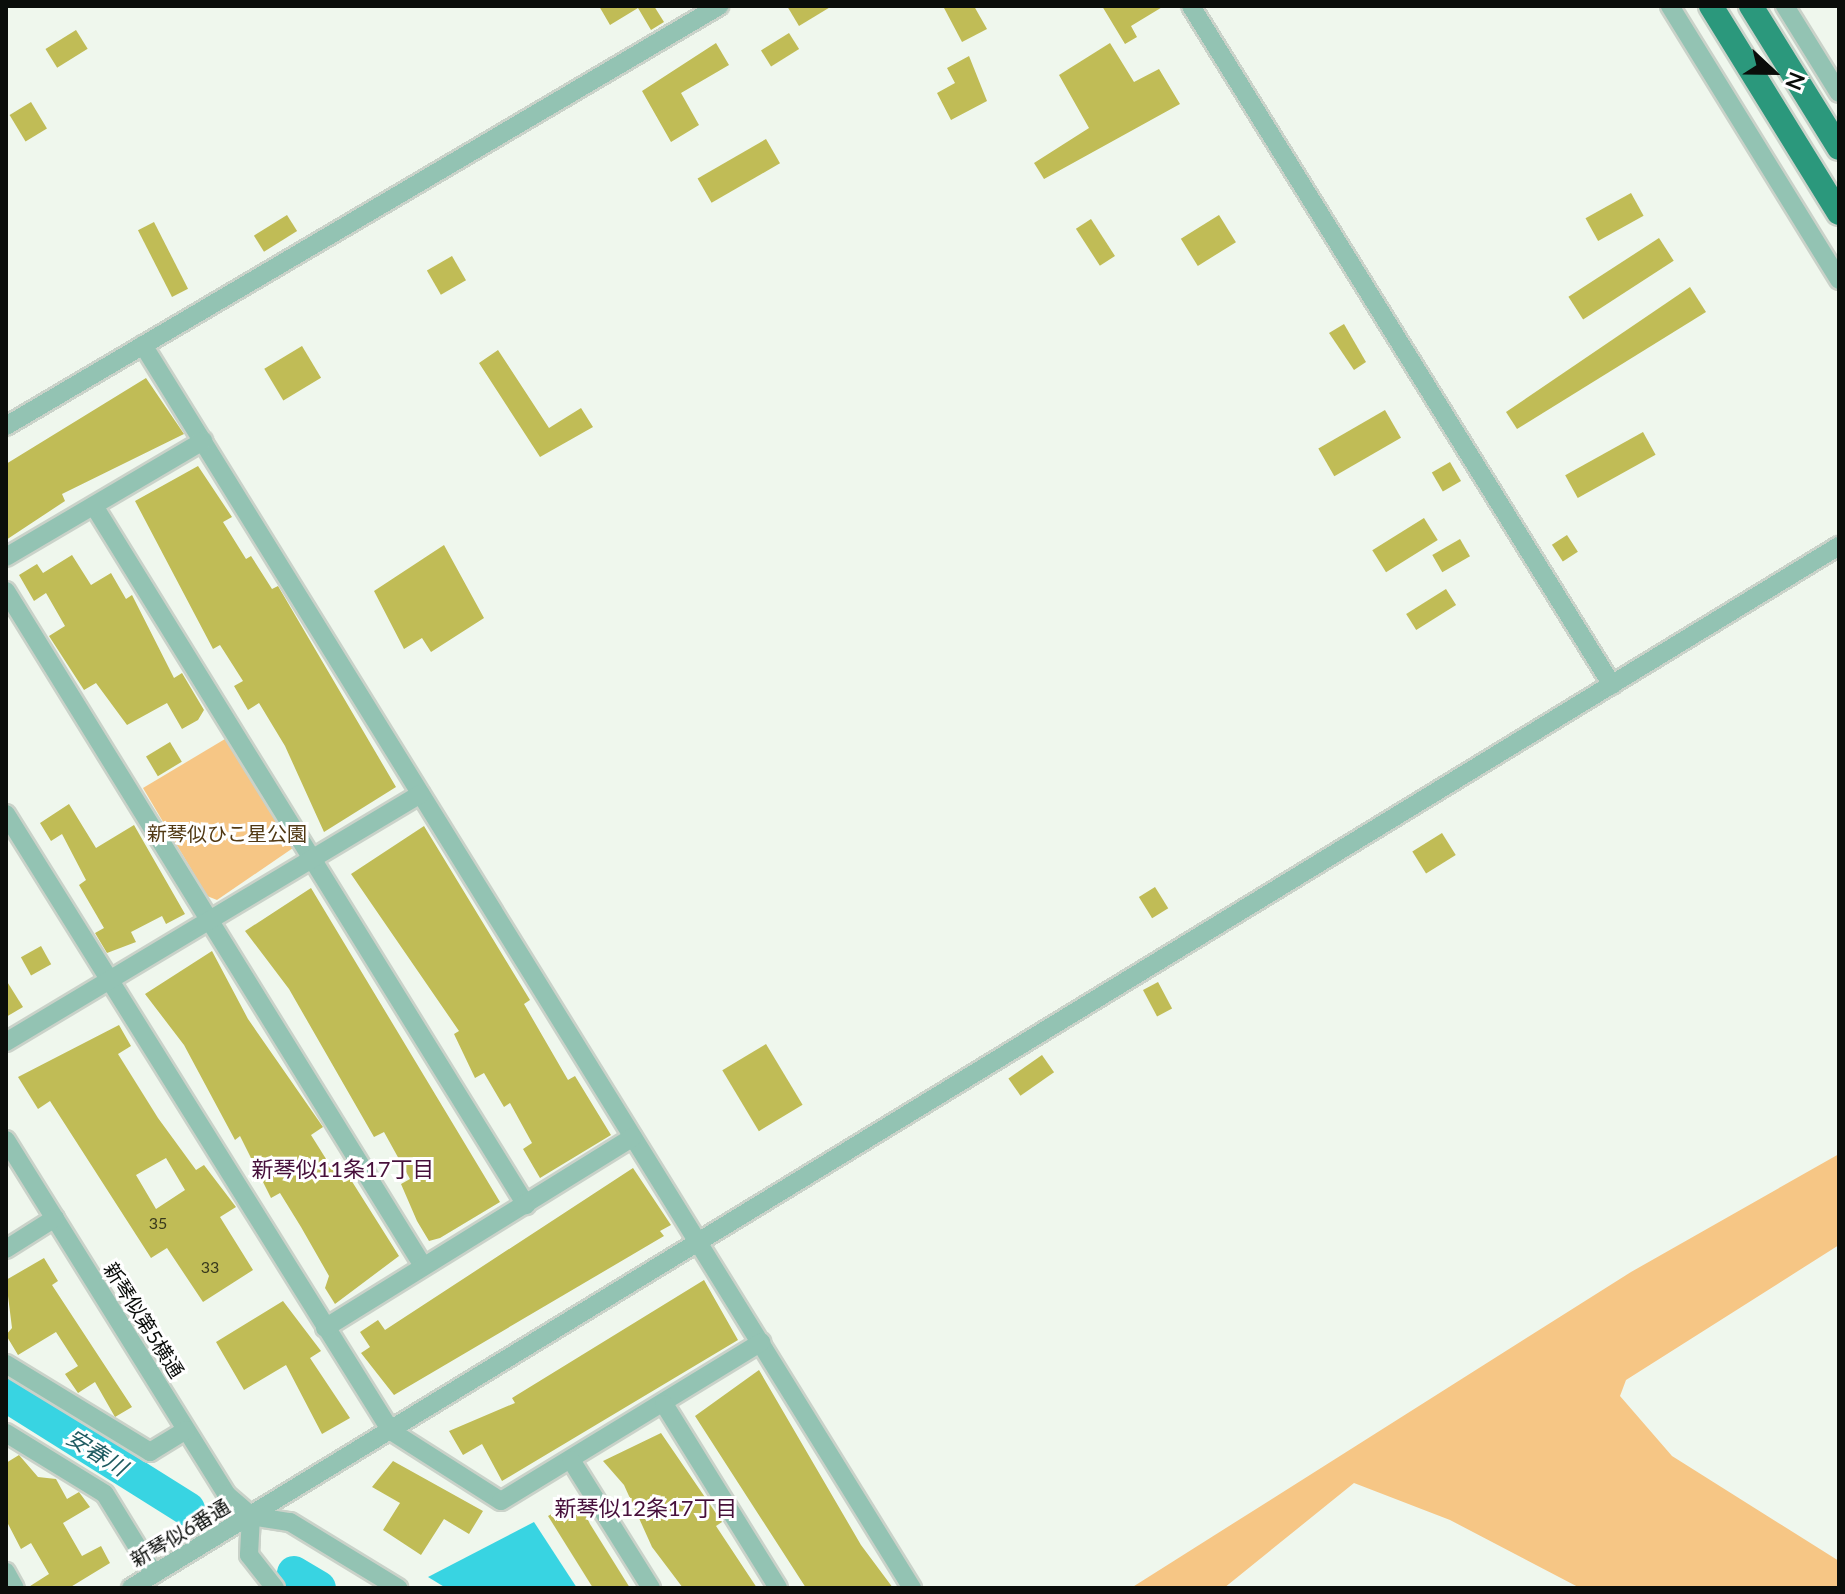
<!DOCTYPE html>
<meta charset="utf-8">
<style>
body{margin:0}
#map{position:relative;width:1845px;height:1594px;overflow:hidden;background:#eff7ed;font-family:Lato,"Noto Sans JP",sans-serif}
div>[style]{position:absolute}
.green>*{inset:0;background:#f6c685}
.water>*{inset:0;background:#38d4e2}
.river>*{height:34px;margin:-17px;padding:0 17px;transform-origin:17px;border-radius:17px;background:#38d4e2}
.building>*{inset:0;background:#c0bc56;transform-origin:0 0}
.roads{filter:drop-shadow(2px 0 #cad2c9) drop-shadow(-2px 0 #cad2c9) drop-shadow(0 2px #cad2c9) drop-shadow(0 -2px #cad2c9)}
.minor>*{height:18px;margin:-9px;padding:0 9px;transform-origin:9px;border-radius:9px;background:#93c3b3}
.major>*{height:24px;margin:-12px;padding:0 12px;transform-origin:12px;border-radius:12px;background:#2b987c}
span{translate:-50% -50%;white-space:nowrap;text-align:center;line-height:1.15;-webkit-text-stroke:6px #fff;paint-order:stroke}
.number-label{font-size:16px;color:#38391d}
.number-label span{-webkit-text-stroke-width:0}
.park-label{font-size:20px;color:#513914}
.street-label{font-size:20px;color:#0a0d0a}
.neighbourhood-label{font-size:22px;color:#47103b}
.water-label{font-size:22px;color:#1e5b61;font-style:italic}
.frame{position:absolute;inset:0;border:8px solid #0a0d0a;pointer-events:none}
.north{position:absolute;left:1733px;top:32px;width:80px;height:80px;-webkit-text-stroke:6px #fff;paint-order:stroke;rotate:112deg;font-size:22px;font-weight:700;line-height:32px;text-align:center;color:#0a0d0a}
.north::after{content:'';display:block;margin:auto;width:28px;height:36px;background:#0a0d0a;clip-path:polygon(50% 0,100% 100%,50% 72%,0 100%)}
</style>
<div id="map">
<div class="green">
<i style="clip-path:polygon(225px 739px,293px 848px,217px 900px,207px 896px,143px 788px)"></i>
<i style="clip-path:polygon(1839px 1154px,1839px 1245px,1626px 1380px,1620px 1396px,1672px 1456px,1839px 1561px,1839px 1588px,1580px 1588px,1450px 1520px,1354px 1483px,1224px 1588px,1131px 1588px,1631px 1272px)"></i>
</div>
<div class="water">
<i style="clip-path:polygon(534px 1522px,577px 1588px,446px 1588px,428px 1577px)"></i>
</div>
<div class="river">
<i style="left:6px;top:1395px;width:215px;rotate:32.1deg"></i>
<i style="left:294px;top:1573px;width:29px;rotate:31deg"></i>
</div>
<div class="building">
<i style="clip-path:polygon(599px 6px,654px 6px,664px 22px,651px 30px,638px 8px,610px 25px)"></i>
<i style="clip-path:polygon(787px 6px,832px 6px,799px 26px)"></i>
<i style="clip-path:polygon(943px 6px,974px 6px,987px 29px,962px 42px)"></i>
<i style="clip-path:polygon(1102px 6px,1164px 6px,1131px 26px,1137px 37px,1125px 44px)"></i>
<i style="left:76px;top:30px;width:22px;height:36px;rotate:58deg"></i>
<i style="left:789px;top:33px;width:19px;height:33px;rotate:58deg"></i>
<i style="clip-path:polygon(716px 43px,729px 65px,681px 93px,699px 125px,671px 142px,642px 91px)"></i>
<i style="clip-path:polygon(1110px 43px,1134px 82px,1159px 69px,1180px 104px,1044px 179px,1034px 163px,1089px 128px,1059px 75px)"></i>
<i style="clip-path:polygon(969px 56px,987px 101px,951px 120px,937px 93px,955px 83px,947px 68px)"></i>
<i style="left:31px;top:102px;width:31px;height:25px;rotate:59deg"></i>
<i style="left:766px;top:139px;width:28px;height:79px;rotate:60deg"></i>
<i style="left:1631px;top:193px;width:26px;height:52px;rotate:61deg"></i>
<i style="left:287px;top:215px;width:19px;height:39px;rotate:58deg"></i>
<i style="left:1219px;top:215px;width:32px;height:45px;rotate:58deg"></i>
<i style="left:1091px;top:219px;width:44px;height:18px;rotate:57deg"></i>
<i style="left:154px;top:222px;width:75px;height:18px;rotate:63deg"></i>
<i style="left:1659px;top:238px;width:27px;height:108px;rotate:57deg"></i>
<i style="left:452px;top:256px;width:28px;height:29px;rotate:60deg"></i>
<i style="clip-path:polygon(1690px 287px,1706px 312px,1517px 429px,1506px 412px)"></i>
<i style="clip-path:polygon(1344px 324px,1366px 362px,1354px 370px,1329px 333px)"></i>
<i style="left:302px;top:346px;width:37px;height:44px;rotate:59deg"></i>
<i style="clip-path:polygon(498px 350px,549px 428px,581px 408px,593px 427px,540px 457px,479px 363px)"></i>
<i style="clip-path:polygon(146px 378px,184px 434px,62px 494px,65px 501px,6px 540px,6px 464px)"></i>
<i style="left:1385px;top:410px;width:32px;height:77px;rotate:60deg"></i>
<i style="left:1643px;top:432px;width:26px;height:89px;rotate:61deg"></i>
<i style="left:1450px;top:462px;width:22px;height:21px;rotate:60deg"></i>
<i style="clip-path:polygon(198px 466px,232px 517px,223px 522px,246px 559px,251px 556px,272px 589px,278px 586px,396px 787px,324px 832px,285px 746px,259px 703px,248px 710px,234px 686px,243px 681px,220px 645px,213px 649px,135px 501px)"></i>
<i style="left:1424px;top:518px;width:26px;height:61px;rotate:58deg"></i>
<i style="left:1567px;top:535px;width:20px;height:18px;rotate:57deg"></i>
<i style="left:1460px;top:539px;width:20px;height:32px;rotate:60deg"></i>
<i style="clip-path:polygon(444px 545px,484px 618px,431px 652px,422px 638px,404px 649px,374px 591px)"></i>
<i style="clip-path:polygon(72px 555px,91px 585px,111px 573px,126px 599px,132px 595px,174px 678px,182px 673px,204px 710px,198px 720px,182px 729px,167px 703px,127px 725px,96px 683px,84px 690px,49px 636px,65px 626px,46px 593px,34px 601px,19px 575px,37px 564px,43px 573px)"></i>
<i style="left:1446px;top:589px;width:19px;height:47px;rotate:58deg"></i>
<i style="left:170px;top:742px;width:23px;height:28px;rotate:59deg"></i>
<i style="clip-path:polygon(69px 804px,96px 848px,134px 825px,185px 914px,166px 924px,162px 916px,131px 932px,136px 942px,107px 953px,95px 933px,104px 928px,79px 885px,86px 880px,62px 834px,51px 841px,40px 823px)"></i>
<i style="clip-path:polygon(424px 826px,530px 1000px,524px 1004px,568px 1080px,575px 1076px,611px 1135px,540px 1178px,523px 1149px,532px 1143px,510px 1103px,504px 1107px,484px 1073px,475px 1078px,454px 1034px,459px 1031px,351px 874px)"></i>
<i style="left:1442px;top:833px;width:26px;height:35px;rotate:58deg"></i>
<i style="left:1155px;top:887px;width:25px;height:19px;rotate:58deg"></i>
<i style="clip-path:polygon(311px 888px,500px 1202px,440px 1238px,429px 1241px,417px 1221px,401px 1184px,410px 1179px,384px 1132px,374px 1137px,289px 989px,245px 931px)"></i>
<i style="left:41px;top:946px;width:21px;height:23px;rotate:61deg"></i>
<i style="clip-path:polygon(212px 951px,248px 1019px,323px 1127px,311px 1135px,338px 1178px,346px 1172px,399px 1256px,335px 1304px,325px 1288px,329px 1276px,301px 1227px,280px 1193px,271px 1198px,240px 1136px,235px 1140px,184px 1045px,145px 994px)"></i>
<i style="clip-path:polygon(6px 980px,23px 1007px,6px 1017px)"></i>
<i style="left:1158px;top:982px;width:30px;height:17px;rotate:62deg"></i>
<i style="clip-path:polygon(evenodd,119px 1025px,131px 1046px,118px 1054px,158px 1118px,196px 1170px,204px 1165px,236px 1207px,220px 1217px,253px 1270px,203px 1302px,167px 1248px,151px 1258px,50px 1101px,38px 1109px,18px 1077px,119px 1025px,166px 1158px,185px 1190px,156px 1209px,136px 1175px,166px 1158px)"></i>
<i style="left:766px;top:1044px;width:71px;height:51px;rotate:59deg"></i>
<i style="left:1042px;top:1055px;width:21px;height:41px;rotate:55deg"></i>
<i style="clip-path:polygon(633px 1168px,671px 1225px,660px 1231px,664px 1236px,394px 1395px,361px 1353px,370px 1347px,360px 1332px,378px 1320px,385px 1330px)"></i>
<i style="clip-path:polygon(44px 1258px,58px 1281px,52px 1285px,132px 1407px,115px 1417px,95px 1382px,78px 1393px,65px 1374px,78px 1366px,56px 1332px,18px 1355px,6px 1335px,12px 1328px,6px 1280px)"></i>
<i style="clip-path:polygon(704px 1280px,738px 1340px,502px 1481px,482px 1444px,463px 1455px,449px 1431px,515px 1403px,512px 1398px)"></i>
<i style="clip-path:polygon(283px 1301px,321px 1351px,310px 1358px,350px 1418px,322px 1434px,286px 1365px,244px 1390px,216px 1342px)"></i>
<i style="clip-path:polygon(759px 1370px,861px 1545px,893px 1588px,806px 1588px,695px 1416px)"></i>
<i style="clip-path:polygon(661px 1433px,722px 1522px,716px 1526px,757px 1588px,683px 1588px,652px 1547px,624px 1485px,603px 1461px)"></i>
<i style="clip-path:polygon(19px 1455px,38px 1477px,56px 1479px,67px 1499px,79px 1492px,90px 1507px,63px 1523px,82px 1556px,101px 1546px,110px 1563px,69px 1588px,27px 1588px,49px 1574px,31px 1543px,21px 1549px,6px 1520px,6px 1463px)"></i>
<i style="clip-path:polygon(393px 1461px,483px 1511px,469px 1534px,444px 1519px,421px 1555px,383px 1530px,400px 1503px,372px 1487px)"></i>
<i style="clip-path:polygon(578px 1499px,590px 1524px,630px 1588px,593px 1588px,548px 1516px)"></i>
</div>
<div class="roads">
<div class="minor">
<i style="left:1191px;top:6px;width:799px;rotate:58.2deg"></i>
<i style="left:1670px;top:6px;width:322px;rotate:58.3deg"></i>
<i style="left:1785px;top:6px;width:102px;rotate:58.2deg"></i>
<i style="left:143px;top:345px;width:1462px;rotate:58.26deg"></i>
<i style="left:6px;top:426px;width:828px;rotate:-30.5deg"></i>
<i style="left:94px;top:506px;width:822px;rotate:58.28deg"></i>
<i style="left:6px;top:557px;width:229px;rotate:-30.5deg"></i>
<i style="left:6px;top:591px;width:793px;rotate:58.29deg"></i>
<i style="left:6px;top:814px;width:727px;rotate:58.04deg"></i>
<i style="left:391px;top:1431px;width:130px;rotate:32.5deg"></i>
<i style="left:501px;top:1501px;width:305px;rotate:-31.4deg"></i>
<i style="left:6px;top:1042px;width:483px;rotate:-30.9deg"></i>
<i style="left:6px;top:1140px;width:417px;rotate:58.1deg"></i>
<i style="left:226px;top:1494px;width:33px;rotate:41deg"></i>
<i style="left:251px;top:1516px;width:39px;rotate:9deg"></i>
<i style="left:290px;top:1522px;width:127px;rotate:31.4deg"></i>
<i style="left:6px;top:1249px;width:58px;rotate:-32.3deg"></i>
<i style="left:325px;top:1328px;width:362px;rotate:-31.8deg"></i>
<i style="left:6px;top:1364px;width:169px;rotate:31.4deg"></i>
<i style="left:150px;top:1452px;width:42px;rotate:-31.4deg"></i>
<i style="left:664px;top:1404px;width:216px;rotate:58.2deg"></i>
<i style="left:6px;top:1433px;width:116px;rotate:31.6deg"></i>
<i style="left:105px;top:1494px;width:94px;rotate:58.5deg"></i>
<i style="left:571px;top:1460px;width:151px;rotate:58deg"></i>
<i style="left:251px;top:1516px;width:39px;rotate:93deg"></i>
<i style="left:249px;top:1555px;width:42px;rotate:51.8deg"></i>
<i style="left:6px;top:1572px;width:18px;rotate:61deg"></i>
<i style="left:131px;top:1588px;width:2001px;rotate:-31.39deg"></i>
</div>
<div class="major">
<i style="left:1711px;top:6px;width:243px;rotate:58.3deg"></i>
<i style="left:1751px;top:6px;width:167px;rotate:58.2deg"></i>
</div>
</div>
<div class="number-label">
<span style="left:158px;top:1223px">35</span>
<span style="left:210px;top:1267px">33</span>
</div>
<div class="park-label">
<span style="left:227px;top:833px">新琴似ひこ星公園</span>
</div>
<div class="street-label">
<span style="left:144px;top:1320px;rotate:58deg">新琴似第5横通</span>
<span style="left:180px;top:1533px;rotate:-31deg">新琴似6番通</span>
</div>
<div class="neighbourhood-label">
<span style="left:343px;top:1169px">新琴似11条17丁目</span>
<span style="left:646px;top:1508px">新琴似12条17丁目</span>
</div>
<div class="water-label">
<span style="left:97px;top:1452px;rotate:32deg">安春川</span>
</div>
<div class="frame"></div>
<div class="north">N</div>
</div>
